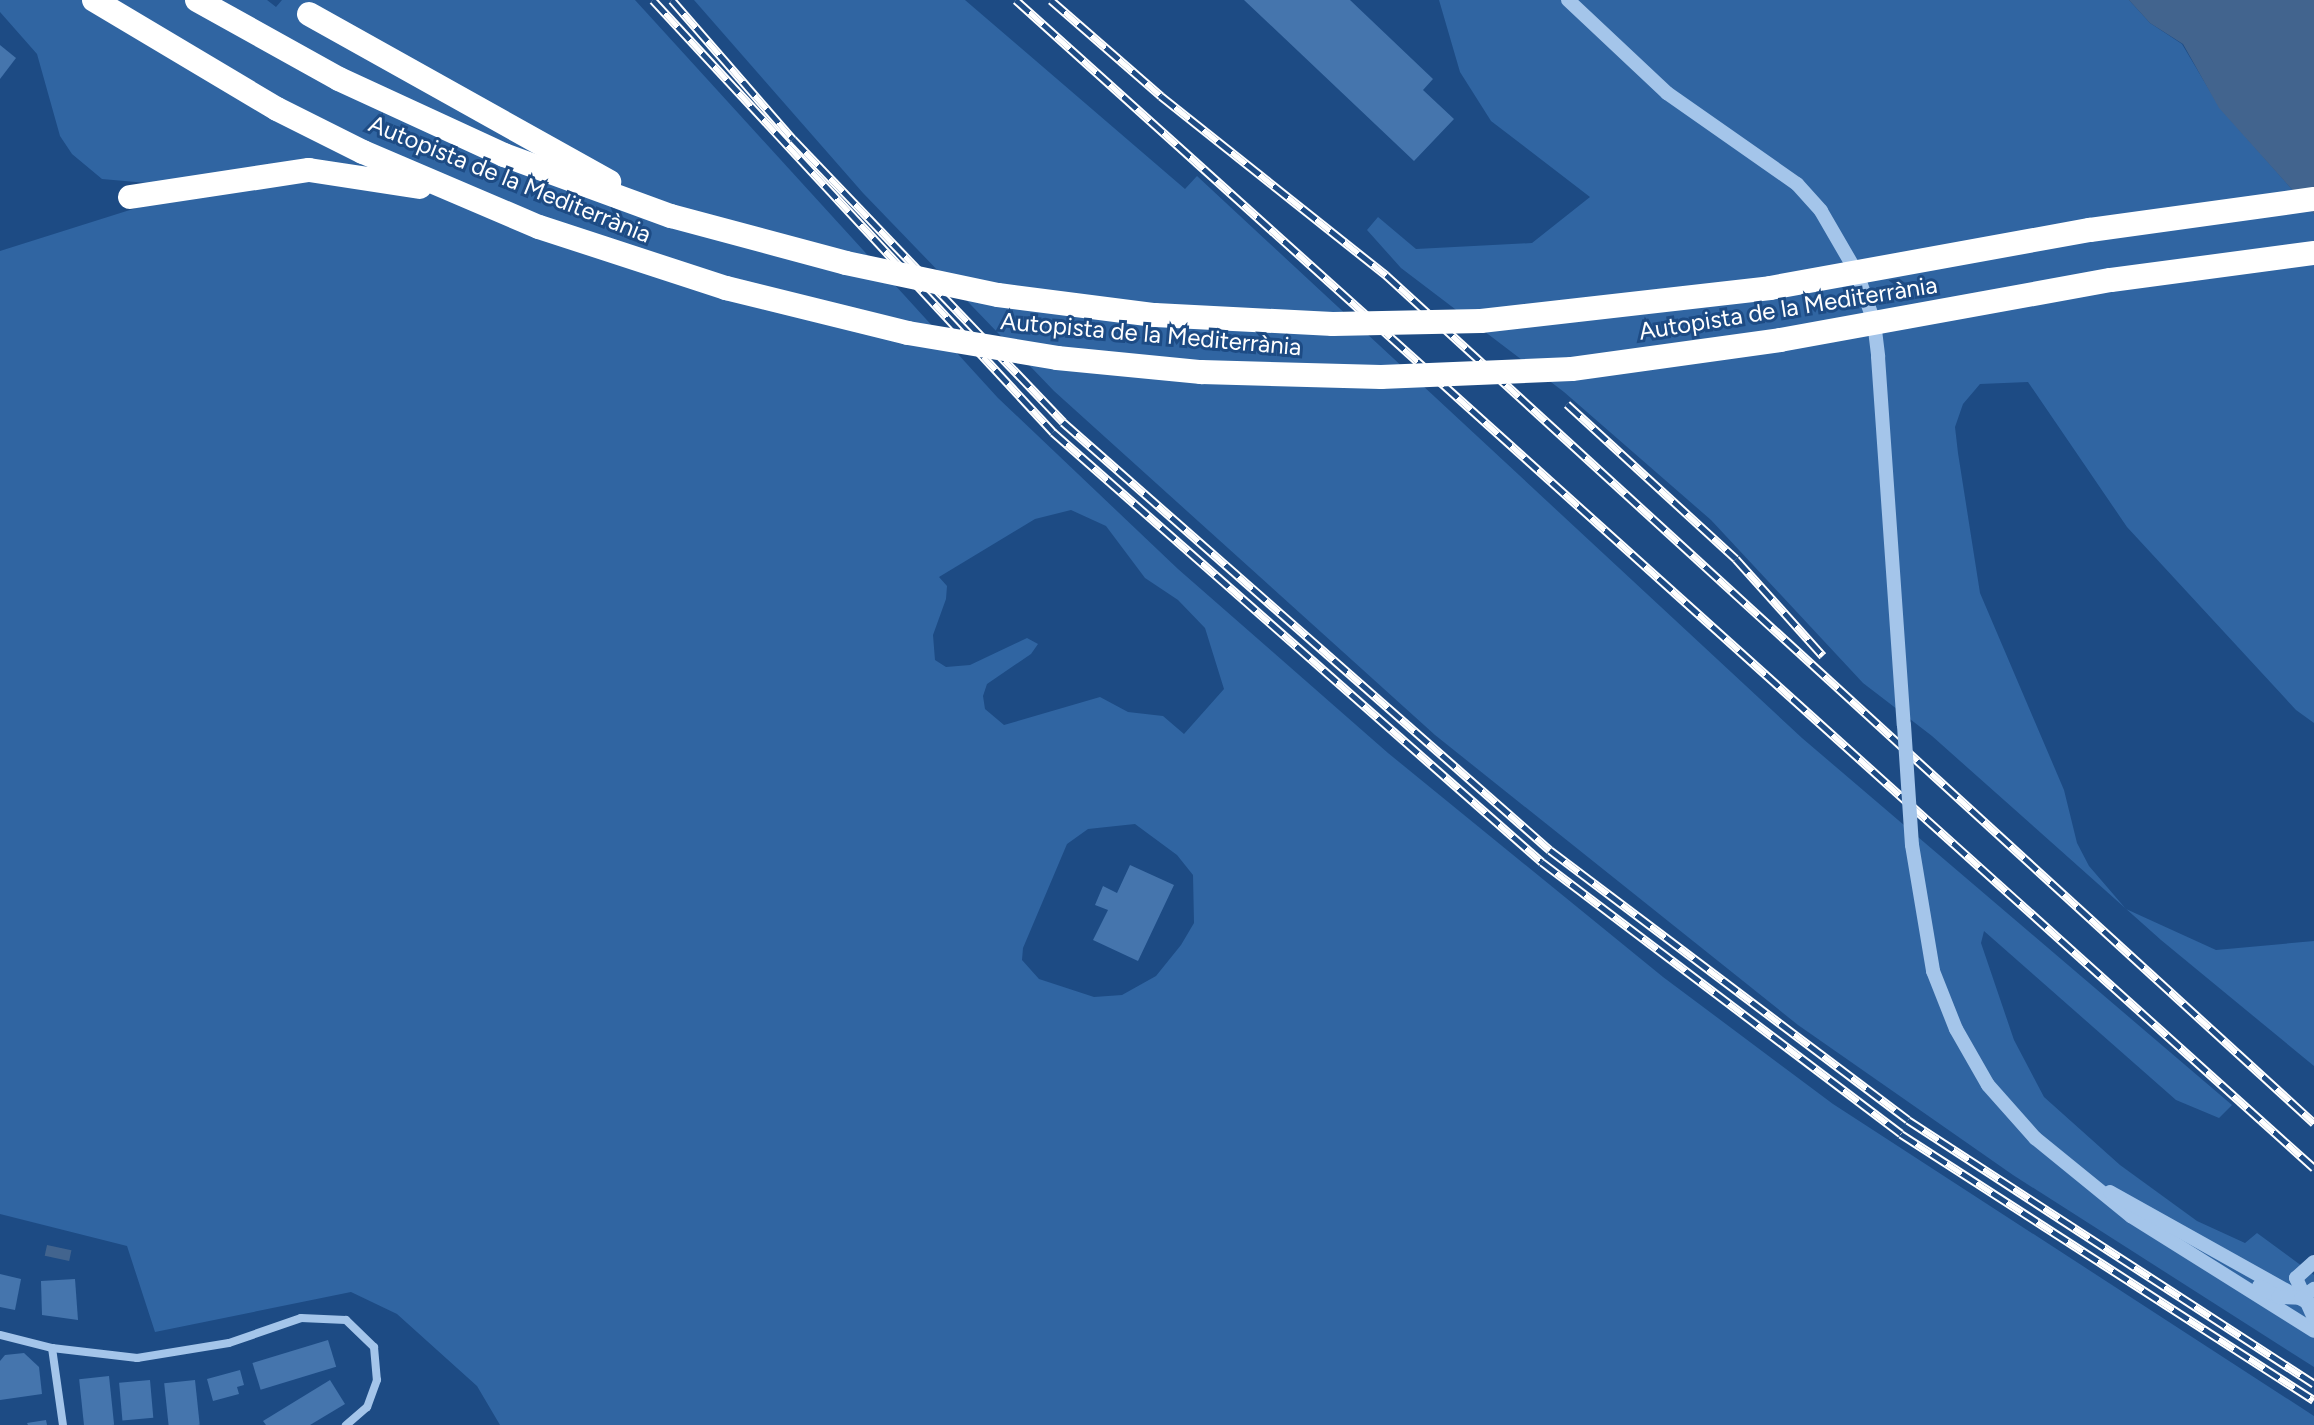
<!DOCTYPE html>
<meta charset="utf-8">
<style>
body{margin:0}
#map{position:relative;width:2314px;height:1425px;overflow:hidden;background:#1d4b84;font-family:Figtree,sans-serif}
div>[style]{position:absolute}
.green>*{inset:0;background:#3065a2}
.water>*{inset:0;background:#42648e;transform-origin:0 0}
.building>*{inset:0;background:#4575ad;transform-origin:0 0}
.minor>*{height:8px;margin:-4px;padding:0 4px;transform-origin:4px;border-radius:4px;background:#a4c5ea}
.tertiary>*{height:14px;margin:-7px;padding:0 7px;transform-origin:7px;border-radius:7px;background:#a4c5ea}
.motorway>*{height:24px;margin:-12px;padding:0 12px;transform-origin:12px;border-radius:12px;background:#fff}
.rail>*{height:9px;margin-top:-4.5px;transform-origin:0;background:repeating-linear-gradient(90deg,#1d4b84 0 18px,#fff 0 36px);box-sizing:border-box;border-block:2px solid #fff}
.tertiary-bridge>*{height:14px;margin:-7px;padding:0 7px;transform-origin:7px;border-radius:7px;background:#a4c5ea}
.motorway-bridge>*{height:24px;margin:-12px;padding:0 12px;transform-origin:12px;border-radius:12px;background:#fff}
span{translate:-50% -50%;white-space:nowrap;text-align:center;line-height:1.15;-webkit-text-stroke:6px #1d4b84;paint-order:stroke}
.street-label{font-size:24px;color:#fff}
</style>
<div id="map">
<div class="green">
<i style="clip-path:polygon(evenodd,0 0,267px 0,276px 7px,282px 0,635px 0,998px 398px,1178px 569px,1388px 753px,1663px 977px,1833px 1104px,2314px 1416px,2314px 1425px,500px 1425px,477px 1386px,397px 1314px,351px 1292px,155px 1332px,127px 1246px,0 1214px,0 251px,152px 203px,147px 183px,102px 179px,72px 154px,60px 136px,37px 54px,0 12px,0 0,1071px 510px,1106px 526px,1145px 578px,1178px 600px,1205px 628px,1224px 689px,1184px 734px,1163px 716px,1128px 712px,1100px 697px,1004px 725px,985px 709px,983px 696px,987px 684px,1031px 654px,1038px 644px,1027px 638px,970px 665px,946px 667px,935px 660px,933px 635px,946px 599px,947px 586px,939px 577px,1035px 519px,1071px 510px,0 0,1135px 824px,1177px 855px,1193px 875px,1194px 923px,1181px 945px,1156px 976px,1122px 995px,1094px 997px,1039px 979px,1022px 960px,1023px 948px,1067px 844px,1088px 829px,1135px 824px)"></i>
<i style="clip-path:polygon(694px 0,965px 0,1185px 189px,1197px 176px,1802px 738px,2232px 1105px,2219px 1118px,2176px 1100px,1984px 931px,1981px 943px,2014px 1040px,2044px 1097px,2120px 1165px,2197px 1221px,2245px 1243px,2257px 1233px,2314px 1275px,2314px 1367px,2013px 1175px,1798px 1025px,1435px 735px,1054px 391px,863px 193px)"></i>
<i style="clip-path:polygon(1439px 0,2129px 0,2150px 23px,2182px 44px,2220px 108px,2314px 214px,2314px 723px,2296px 710px,2127px 527px,2028px 382px,1980px 384px,1963px 404px,1955px 427px,1958px 453px,1980px 593px,2064px 790px,2077px 843px,2089px 866px,2126px 909px,2216px 950px,2314px 941px,2314px 1066px,2161px 940px,1932px 736px,1863px 683px,1711px 520px,1564px 392px,1401px 268px,1367px 230px,1378px 217px,1416px 249px,1532px 243px,1590px 197px,1491px 121px,1460px 72px)"></i>
</div>
<div class="water">
<i style="clip-path:polygon(2129px 0,2314px 0,2314px 214px,2219px 108px,2183px 44px,2150px 23px)"></i>
<i style="left:47px;top:1245px;width:25px;height:11px;rotate:12deg"></i>
</div>
<div class="building">
<i style="clip-path:polygon(1244px 0,1350px 0,1433px 79px,1423px 90px,1454px 119px,1414px 161px)"></i>
<i style="clip-path:polygon(0 45px,16px 58px,0 79px)"></i>
<i style="clip-path:polygon(1130px 865px,1174px 885px,1138px 961px,1093px 940px,1108px 910px,1095px 905px,1103px 886px,1117px 893px)"></i>
<i style="clip-path:polygon(0 1274px,21px 1279px,15px 1310px,0 1307px)"></i>
<i style="clip-path:polygon(75px 1279px,78px 1320px,42px 1315px,41px 1281px)"></i>
<i style="left:328px;top:1340px;width:28px;height:79px;rotate:73deg"></i>
<i style="clip-path:polygon(24px 1353px,39px 1367px,42px 1394px,0 1400px,0 1361px,5px 1355px)"></i>
<i style="clip-path:polygon(240px 1370px,244px 1385px,237px 1387px,239px 1394px,213px 1401px,207px 1379px)"></i>
<i style="left:109px;top:1376px;width:49px;height:30px;rotate:84deg"></i>
<i style="left:150px;top:1380px;width:38px;height:31px;rotate:85deg"></i>
<i style="left:195px;top:1380px;width:45px;height:31px;rotate:84deg"></i>
<i style="clip-path:polygon(330px 1380px,345px 1404px,310px 1425px,266px 1425px,263px 1421px)"></i>
<i style="clip-path:polygon(46px 1420px,47px 1425px,28px 1425px,27px 1423px)"></i>
</div>
<div class="minor">
<i style="left:0;top:1335px;width:54px;rotate:14deg"></i>
<i style="left:52px;top:1348px;width:86px;rotate:6.7deg"></i>
<i style="left:137px;top:1358px;width:93px;rotate:-9.3deg"></i>
<i style="left:229px;top:1343px;width:76px;rotate:-19.1deg"></i>
<i style="left:301px;top:1318px;width:45px;rotate:2.5deg"></i>
<i style="left:346px;top:1320px;width:39px;rotate:44deg"></i>
<i style="left:374px;top:1347px;width:33px;rotate:85deg"></i>
<i style="left:377px;top:1380px;width:29px;rotate:110deg"></i>
<i style="left:367px;top:1407px;width:28px;rotate:139deg"></i>
<i style="left:52px;top:1348px;width:78px;rotate:81.9deg"></i>
</div>
<div class="tertiary">
<i style="left:1568px;top:0;width:136px;rotate:43.2deg"></i>
<i style="left:1667px;top:93px;width:159px;rotate:35deg"></i>
<i style="left:1797px;top:184px;width:36px;rotate:48deg"></i>
<i style="left:1821px;top:211px;width:72px;rotate:59.9deg"></i>
<i style="left:1857px;top:273px;width:52px;rotate:70.9deg"></i>
<i style="left:1874px;top:322px;width:35px;rotate:83deg"></i>
<i style="left:1878px;top:357px;width:369px;rotate:86deg"></i>
<i style="left:1912px;top:845px;width:128px;rotate:80.5deg"></i>
<i style="left:1933px;top:971px;width:62px;rotate:68.4deg"></i>
<i style="left:1956px;top:1029px;width:64px;rotate:60.3deg"></i>
<i style="left:1988px;top:1085px;width:71px;rotate:48.4deg"></i>
<i style="left:2035px;top:1138px;width:124px;rotate:39.1deg"></i>
<i style="left:2131px;top:1216px;width:216px;rotate:32.1deg"></i>
<i style="left:2110px;top:1192px;width:234px;rotate:29.2deg"></i>
<i style="left:2296px;top:1278px;width:44px;rotate:65.8deg"></i>
<i style="left:2296px;top:1278px;width:24px;rotate:-42deg"></i>
<i style="left:2259px;top:1286px;width:22px;rotate:30deg"></i>
<i style="left:2278px;top:1297px;width:23px;rotate:2deg"></i>
<i style="left:2301px;top:1298px;width:16px;rotate:-35deg"></i>
</div>
<div class="motorway">
<i style="left:94px;top:0;width:213px;rotate:30.8deg"></i>
<i style="left:277px;top:109px;width:96px;rotate:26.6deg"></i>
<i style="left:363px;top:152px;width:191px;rotate:23.1deg"></i>
<i style="left:539px;top:227px;width:197px;rotate:18.1deg"></i>
<i style="left:726px;top:288px;width:187px;rotate:13.9deg"></i>
<i style="left:197px;top:0;width:162px;rotate:29.1deg"></i>
<i style="left:339px;top:79px;width:182px;rotate:24.7deg"></i>
<i style="left:504px;top:155px;width:178px;rotate:20.1deg"></i>
<i style="left:671px;top:216px;width:181px;rotate:15deg"></i>
<i style="left:309px;top:14px;width:344px;rotate:29.2deg"></i>
<i style="left:130px;top:197px;width:181px;rotate:-8.6deg"></i>
<i style="left:309px;top:170px;width:112px;rotate:8.7deg"></i>
<i style="left:998px;top:295px;width:158px;rotate:7.3deg"></i>
<i style="left:1155px;top:315px;width:178px;rotate:2.9deg"></i>
<i style="left:1481px;top:321px;width:291px;rotate:-6.5deg"></i>
<i style="left:1057px;top:358px;width:145px;rotate:5.6deg"></i>
<i style="left:1201px;top:372px;width:180px;rotate:1.6deg"></i>
<i style="left:1572px;top:369px;width:210px;rotate:-7.9deg"></i>
</div>
<div class="rail">
<i style="left:653px;top:0;width:589px;rotate:47.2deg"></i>
<i style="left:1053px;top:432px;width:651px;rotate:41.33deg"></i>
<i style="left:1542px;top:862px;width:450px;rotate:37.1deg"></i>
<i style="left:1901px;top:1134px;width:491px;rotate:32.8deg"></i>
<i style="left:672px;top:0;width:184px;rotate:49deg"></i>
<i style="left:793px;top:139px;width:391px;rotate:46.3deg"></i>
<i style="left:1063px;top:422px;width:648px;rotate:41.31deg"></i>
<i style="left:1550px;top:850px;width:448px;rotate:37deg"></i>
<i style="left:1908px;top:1120px;width:484px;rotate:33deg"></i>
<i style="left:1016px;top:0;width:1746px;rotate:41.98deg"></i>
<i style="left:1051px;top:0;width:146px;rotate:41.1deg"></i>
<i style="left:1161px;top:96px;width:288px;rotate:38.5deg"></i>
<i style="left:1386px;top:275px;width:1257px;rotate:42.42deg"></i>
<i style="left:1567px;top:404px;width:229px;rotate:42.5deg"></i>
<i style="left:1736px;top:559px;width:130px;rotate:48.1deg"></i>
</div>
<div class="tertiary-bridge">
<i style="left:1904px;top:725px;width:120px;rotate:86.2deg"></i>
</div>
<div class="motorway-bridge">
<i style="left:846px;top:263px;width:155px;rotate:11.9deg"></i>
<i style="left:1770px;top:288px;width:325px;rotate:-10.3deg"></i>
<i style="left:2090px;top:230px;width:226px;rotate:-7.9deg"></i>
<i style="left:1333px;top:324px;width:148px;rotate:-1.2deg"></i>
<i style="left:908px;top:333px;width:151px;rotate:9.5deg"></i>
<i style="left:1780px;top:340px;width:336px;rotate:-10.3deg"></i>
<i style="left:2111px;top:280px;width:205px;rotate:-7.6deg"></i>
<i style="left:1381px;top:377px;width:191px;rotate:-2.4deg"></i>
</div>
<div class="street-label">
<span style="left:510px;top:179px;rotate:22deg">Autopista de la Mediterrània</span>
<span style="left:1788px;top:308px;rotate:-9deg">Autopista de la Mediterrània</span>
<span style="left:1151px;top:334px;rotate:5deg">Autopista de la Mediterrània</span>
</div>
</div>
